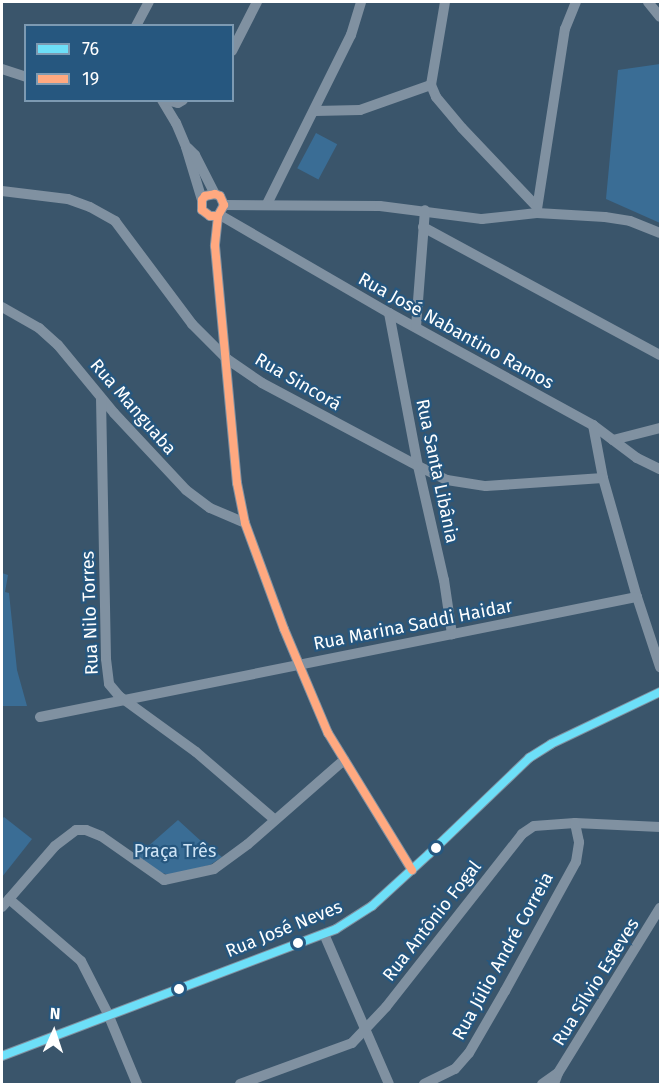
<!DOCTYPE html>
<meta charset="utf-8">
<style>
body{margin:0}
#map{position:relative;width:662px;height:1086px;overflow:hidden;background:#3a556b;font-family:"Fira Sans",sans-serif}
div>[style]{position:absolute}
.green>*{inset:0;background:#3a6d95;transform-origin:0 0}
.minor>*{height:10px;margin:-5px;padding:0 5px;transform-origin:5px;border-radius:5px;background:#8091a1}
.bus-1>*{height:8px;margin:-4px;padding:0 4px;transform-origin:4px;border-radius:4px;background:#6ddff8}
.bus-2>*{height:8px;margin:-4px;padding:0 4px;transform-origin:4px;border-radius:4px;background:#ffa980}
.dots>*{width:16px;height:16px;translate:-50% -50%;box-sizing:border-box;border:3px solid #26577f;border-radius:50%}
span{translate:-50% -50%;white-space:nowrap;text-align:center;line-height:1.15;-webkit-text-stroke:4.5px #26577f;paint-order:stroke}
.street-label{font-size:18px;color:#fff}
.park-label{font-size:18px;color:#cfe4f5}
.frame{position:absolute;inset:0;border:3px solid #fff;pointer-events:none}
.legend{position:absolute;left:24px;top:24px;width:210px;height:78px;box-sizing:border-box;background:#26577f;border:2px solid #7d9ab2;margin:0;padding:8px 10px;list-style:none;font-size:18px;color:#fff}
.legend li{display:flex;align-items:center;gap:12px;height:30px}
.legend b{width:30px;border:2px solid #7d9ab2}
.north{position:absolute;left:24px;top:1002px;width:60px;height:60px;-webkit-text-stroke:4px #26577f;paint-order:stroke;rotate:3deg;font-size:16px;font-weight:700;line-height:24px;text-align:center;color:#fff}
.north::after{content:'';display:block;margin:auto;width:21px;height:27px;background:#fff;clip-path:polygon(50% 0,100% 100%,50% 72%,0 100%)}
</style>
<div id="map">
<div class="green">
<i style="clip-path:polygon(660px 64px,660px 223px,606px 199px,618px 70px)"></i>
<i style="left:316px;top:133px;width:24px;height:40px;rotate:28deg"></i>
<i style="clip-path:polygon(2px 573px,8px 575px,5px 592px,9px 593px,17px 670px,27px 706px,2px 706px)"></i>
<i style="clip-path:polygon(4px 817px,32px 839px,2px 877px,2px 819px)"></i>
<i style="clip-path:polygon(178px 820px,202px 842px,222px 857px,210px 865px,169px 875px,159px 872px,137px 856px)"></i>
</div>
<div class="minor">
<i style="left:445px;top:2px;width:84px;rotate:99.6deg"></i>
<i style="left:431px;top:85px;width:13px;rotate:67deg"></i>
<i style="left:436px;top:97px;width:40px;rotate:50deg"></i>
<i style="left:462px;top:128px;width:109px;rotate:46.5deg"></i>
<i style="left:648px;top:2px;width:19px;rotate:51deg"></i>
<i style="left:136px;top:26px;width:27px;rotate:-62deg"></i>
<i style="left:232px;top:51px;width:55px;rotate:-63deg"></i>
<i style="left:2px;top:69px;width:25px;rotate:18deg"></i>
<i style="left:162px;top:100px;width:27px;rotate:59deg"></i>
<i style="left:176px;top:123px;width:26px;rotate:67deg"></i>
<i style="left:186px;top:147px;width:55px;rotate:73.2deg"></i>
<i style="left:167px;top:100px;width:11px;rotate:15deg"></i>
<i style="left:178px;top:103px;width:6px;rotate:-31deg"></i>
<i style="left:315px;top:111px;width:45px;rotate:-1.3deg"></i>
<i style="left:360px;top:110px;width:75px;rotate:-19.4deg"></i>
<i style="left:188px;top:148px;width:10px;rotate:45deg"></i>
<i style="left:195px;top:155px;width:44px;rotate:62.9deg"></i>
<i style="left:2px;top:191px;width:66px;rotate:6.9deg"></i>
<i style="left:68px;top:199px;width:23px;rotate:20deg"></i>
<i style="left:90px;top:207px;width:29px;rotate:29deg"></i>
<i style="left:115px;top:221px;width:129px;rotate:53.2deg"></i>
<i style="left:192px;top:324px;width:49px;rotate:45deg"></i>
<i style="left:227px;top:359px;width:42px;rotate:34.4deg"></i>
<i style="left:262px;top:383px;width:177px;rotate:28deg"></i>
<i style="left:418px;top:466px;width:32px;rotate:26deg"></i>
<i style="left:447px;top:480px;width:39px;rotate:9deg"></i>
<i style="left:486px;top:486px;width:117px;rotate:-3.9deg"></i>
<i style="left:267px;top:204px;width:189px;rotate:-63.6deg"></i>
<i style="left:351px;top:35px;width:34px;rotate:-73deg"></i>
<i style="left:224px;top:205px;width:156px;rotate:0.4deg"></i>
<i style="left:380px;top:206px;width:103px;rotate:7.3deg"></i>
<i style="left:482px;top:219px;width:55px;rotate:-6.2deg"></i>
<i style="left:537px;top:213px;width:68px;rotate:3.4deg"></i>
<i style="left:605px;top:217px;width:25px;rotate:9deg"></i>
<i style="left:630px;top:221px;width:32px;rotate:22deg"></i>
<i style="left:537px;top:209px;width:182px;rotate:-81.2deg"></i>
<i style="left:565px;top:29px;width:29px;rotate:-68deg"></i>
<i style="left:220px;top:215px;width:195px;rotate:30.1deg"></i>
<i style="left:389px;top:313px;width:233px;rotate:28.8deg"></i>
<i style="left:593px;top:425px;width:25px;rotate:37deg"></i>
<i style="left:613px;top:440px;width:49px;rotate:-14.3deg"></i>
<i style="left:218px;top:216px;width:8px;rotate:180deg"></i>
<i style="left:210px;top:216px;width:10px;rotate:-143deg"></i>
<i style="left:202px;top:210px;width:10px;rotate:-90deg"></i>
<i style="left:202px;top:200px;width:5px;rotate:-53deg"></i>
<i style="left:205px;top:196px;width:10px;rotate:-11deg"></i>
<i style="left:215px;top:194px;width:5px;rotate:22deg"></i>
<i style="left:220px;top:196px;width:10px;rotate:66deg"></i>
<i style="left:224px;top:205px;width:13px;rotate:119deg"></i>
<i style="left:218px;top:216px;width:30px;rotate:96deg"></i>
<i style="left:215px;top:246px;width:238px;rotate:84.7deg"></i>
<i style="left:237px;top:483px;width:41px;rotate:78.7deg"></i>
<i style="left:245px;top:523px;width:113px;rotate:69.8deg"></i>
<i style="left:284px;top:629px;width:113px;rotate:67.1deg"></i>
<i style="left:328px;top:733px;width:161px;rotate:58.5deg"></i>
<i style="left:423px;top:227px;width:269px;rotate:28.4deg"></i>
<i style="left:2px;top:307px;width:43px;rotate:29.6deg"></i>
<i style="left:39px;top:328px;width:25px;rotate:42deg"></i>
<i style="left:58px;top:345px;width:88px;rotate:50.5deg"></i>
<i style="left:114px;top:413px;width:105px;rotate:46.9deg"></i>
<i style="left:186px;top:490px;width:30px;rotate:37deg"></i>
<i style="left:210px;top:508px;width:38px;rotate:23deg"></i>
<i style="left:389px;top:313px;width:156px;rotate:79.3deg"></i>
<i style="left:418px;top:466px;width:117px;rotate:77.2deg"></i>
<i style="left:444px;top:580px;width:55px;rotate:81.6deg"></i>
<i style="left:416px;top:327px;width:117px;rotate:-85.6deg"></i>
<i style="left:101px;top:398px;width:261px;rotate:88.9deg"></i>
<i style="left:106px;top:659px;width:25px;rotate:83deg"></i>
<i style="left:109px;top:684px;width:16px;rotate:50deg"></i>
<i style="left:119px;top:696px;width:95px;rotate:36deg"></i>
<i style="left:196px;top:752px;width:104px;rotate:40.7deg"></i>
<i style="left:593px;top:425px;width:54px;rotate:79.3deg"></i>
<i style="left:603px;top:478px;width:124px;rotate:74.1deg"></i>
<i style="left:637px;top:597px;width:74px;rotate:71.8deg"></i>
<i style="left:613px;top:440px;width:30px;rotate:37deg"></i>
<i style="left:637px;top:458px;width:25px;rotate:26deg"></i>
<i style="left:40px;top:717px;width:609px;rotate:-11.37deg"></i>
<i style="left:9px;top:899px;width:95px;rotate:40.7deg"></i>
<i style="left:81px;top:961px;width:59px;rotate:63deg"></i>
<i style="left:108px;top:1014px;width:76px;rotate:67.5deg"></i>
<i style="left:2px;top:907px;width:81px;rotate:-49deg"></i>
<i style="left:55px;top:846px;width:26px;rotate:-37deg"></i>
<i style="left:76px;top:830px;width:10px"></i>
<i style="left:86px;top:830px;width:16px;rotate:22deg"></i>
<i style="left:101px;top:836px;width:77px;rotate:34.9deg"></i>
<i style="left:164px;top:880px;width:51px;rotate:-12.4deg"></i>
<i style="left:214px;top:869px;width:42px;rotate:-36.3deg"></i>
<i style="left:248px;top:844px;width:128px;rotate:-41.2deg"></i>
<i style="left:324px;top:934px;width:163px;rotate:66.6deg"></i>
<i style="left:2px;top:1056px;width:357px;rotate:-20.8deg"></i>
<i style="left:336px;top:929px;width:43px;rotate:-32.6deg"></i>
<i style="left:372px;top:906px;width:77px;rotate:-42.4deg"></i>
<i style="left:429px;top:854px;width:139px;rotate:-43.8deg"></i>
<i style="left:529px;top:758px;width:26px;rotate:-32deg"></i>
<i style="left:551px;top:744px;width:121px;rotate:-25.5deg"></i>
<i style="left:240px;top:1084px;width:119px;rotate:-20.1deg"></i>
<i style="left:352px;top:1043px;width:50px;rotate:-46.6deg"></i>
<i style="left:386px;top:1007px;width:220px;rotate:-51.8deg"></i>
<i style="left:522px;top:834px;width:14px;rotate:-34deg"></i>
<i style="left:534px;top:826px;width:41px;rotate:-4.2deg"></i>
<i style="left:575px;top:823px;width:85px;rotate:2.7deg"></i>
<i style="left:424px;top:1084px;width:34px;rotate:-26deg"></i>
<i style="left:455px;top:1069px;width:21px;rotate:-49deg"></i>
<i style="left:469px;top:1053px;width:72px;rotate:-59.9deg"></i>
<i style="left:505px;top:991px;width:147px;rotate:-61.2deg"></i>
<i style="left:576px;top:862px;width:20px;rotate:-81deg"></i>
<i style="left:579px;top:842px;width:19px;rotate:-102deg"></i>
<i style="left:542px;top:1084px;width:19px;rotate:-35deg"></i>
<i style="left:554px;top:1084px;width:12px;rotate:-70deg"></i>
<i style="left:558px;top:1073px;width:194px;rotate:-58.3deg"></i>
</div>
<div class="bus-1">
<i style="left:2px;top:1056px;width:357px;rotate:-20.8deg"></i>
<i style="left:336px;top:929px;width:43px;rotate:-32.6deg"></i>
<i style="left:372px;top:906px;width:77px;rotate:-42.4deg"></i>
<i style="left:429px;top:854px;width:139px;rotate:-43.8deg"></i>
<i style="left:529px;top:758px;width:26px;rotate:-32deg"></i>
<i style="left:551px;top:744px;width:121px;rotate:-25.5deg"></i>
</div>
<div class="bus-2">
<i style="left:218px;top:216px;width:8px;rotate:180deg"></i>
<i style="left:210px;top:216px;width:10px;rotate:-143deg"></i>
<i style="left:202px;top:210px;width:10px;rotate:-90deg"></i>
<i style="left:202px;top:200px;width:5px;rotate:-53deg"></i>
<i style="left:205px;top:196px;width:10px;rotate:-11deg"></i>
<i style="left:215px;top:194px;width:5px;rotate:22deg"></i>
<i style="left:220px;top:196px;width:10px;rotate:66deg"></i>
<i style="left:224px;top:205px;width:13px;rotate:119deg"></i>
<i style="left:218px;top:216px;width:30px;rotate:96deg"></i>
<i style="left:215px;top:246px;width:238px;rotate:84.7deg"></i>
<i style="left:237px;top:483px;width:41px;rotate:78.7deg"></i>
<i style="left:245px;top:523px;width:113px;rotate:69.8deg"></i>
<i style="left:284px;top:629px;width:113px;rotate:67.1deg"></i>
<i style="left:328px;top:733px;width:161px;rotate:58.5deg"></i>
</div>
<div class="dots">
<i style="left:436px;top:848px;background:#fff"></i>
<i style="left:298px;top:943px;background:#fff"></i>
<i style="left:179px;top:989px;background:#fff"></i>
</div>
<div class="street-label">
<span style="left:456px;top:331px;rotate:29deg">Rua José Nabantino Ramos</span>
<span style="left:298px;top:382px;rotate:30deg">Rua Sincorá</span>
<span style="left:133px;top:407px;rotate:49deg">Rua Manguaba</span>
<span style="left:437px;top:471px;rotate:78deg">Rua Santa Libânia</span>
<span style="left:90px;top:613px;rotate:-92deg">Rua Nilo Torres</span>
<span style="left:413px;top:625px;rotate:-11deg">Rua Marina Saddi Haidar</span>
<span style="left:432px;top:921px;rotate:-52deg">Rua Antônio Fogal</span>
<span style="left:284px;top:929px;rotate:-22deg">Rua José Neves</span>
<span style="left:503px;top:956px;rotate:-61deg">Rua Júlio André Correia</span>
<span style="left:596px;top:982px;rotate:-58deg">Rua Sílvio Esteves</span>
</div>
<div class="park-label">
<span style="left:175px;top:851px">Praça Três</span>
</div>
<div class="frame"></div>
<ul class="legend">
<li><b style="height:8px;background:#6ddff8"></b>76</li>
<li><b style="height:8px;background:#ffa980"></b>19</li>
</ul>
<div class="north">N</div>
</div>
